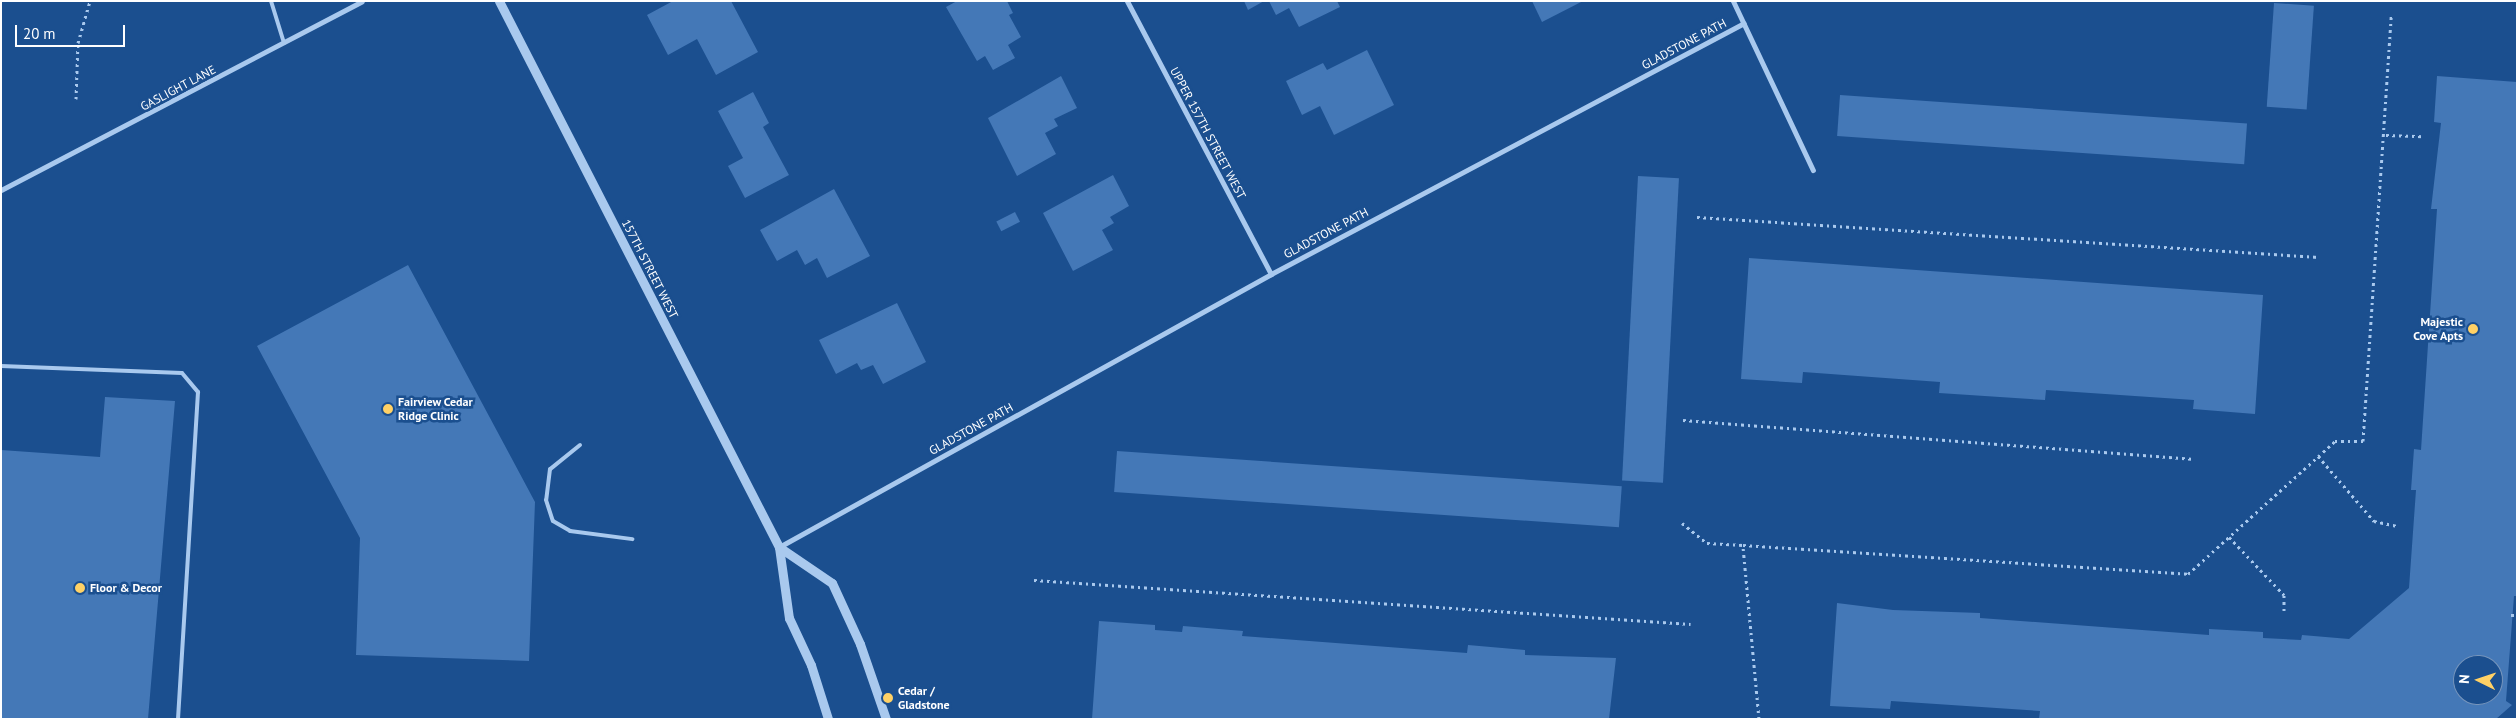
<!DOCTYPE html>
<style>
body{margin:0}
#map{position:relative;width:2518px;height:720px;overflow:hidden;background:#1b4f8f;font-family:"PT Sans",sans-serif}
div>[style]{position:absolute}
.building>*{inset:0;background:#4478b7;transform-origin:0 0}
.path>*{height:3px;margin-top:-1.5px;transform-origin:0;background:repeating-linear-gradient(90deg,#a9c9ee 0 2.5px,transparent 0 6.5px)}
.service>*{height:4px;margin:-2px;padding:0 2px;transform-origin:2px;border-radius:2px;background:#a9c9ee}
.minor>*{height:5px;margin:-2.5px;padding:0 2.5px;transform-origin:2.5px;border-radius:2.5px;background:#a9c9ee}
.tertiary>*{height:9px;margin:-4.5px;padding:0 4.5px;transform-origin:4.5px;border-radius:4.5px;background:#a9c9ee}
.dots>*{width:14px;height:14px;translate:-50% -50%;box-sizing:border-box;border:2px solid #1b4f8f;border-radius:50%}
span{translate:-50% -50%;white-space:nowrap;text-align:center;line-height:1.15;-webkit-text-stroke:5px #1b4f8f;paint-order:stroke}
.street-label{font-size:12px;color:#fff}
.poi-label{font-size:12px;color:#fff;font-weight:700}
.right{translate:-100% -50%;text-align:right}
.left{translate:0 -50%;text-align:left}
.frame{position:absolute;inset:0;border:2px solid #fff;pointer-events:none}
.north{position:absolute;left:2453px;top:655px;width:50px;height:50px;box-sizing:border-box;background:#1b4f8f;border:1px solid #7695bc;border-radius:50%;rotate:274deg;font-size:14px;font-weight:700;line-height:20px;text-align:center;color:#fff}
.north::after{content:'';display:block;margin:auto;width:18px;height:22px;background:#ffd166;clip-path:polygon(50% 0,100% 100%,50% 72%,0 100%)}
.scale{position:absolute;left:15px;top:25px;width:110px;height:22px;box-sizing:border-box;border:2px solid #fff;border-top:0;padding-left:6px;font-size:15px;line-height:18px;white-space:nowrap;color:#fff;-webkit-text-stroke:4px #1b4f8f;paint-order:stroke}
</style>
<div id="map">
<div class="building">
<i style="clip-path:polygon(673px 1px,731px 1px,758px 52px,716px 75px,697px 39px,668px 55px,647px 15px)"></i>
<i style="clip-path:polygon(957px 1px,1007px 1px,1013px 13px,1009px 15px,1021px 37px,1008px 45px,1015px 58px,993px 70px,985px 56px,977px 61px,946px 7px)"></i>
<i style="clip-path:polygon(1244px 1px,1264px 1px,1248px 10px)"></i>
<i style="clip-path:polygon(1269px 1px,1337px 1px,1340px 7px,1299px 27px,1289px 8px,1276px 15px)"></i>
<i style="clip-path:polygon(1532px 1px,1583px 1px,1542px 22px)"></i>
<i style="left:2274px;top:3px;width:40px;height:104px;rotate:4deg"></i>
<i style="clip-path:polygon(1367px 50px,1394px 105px,1334px 135px,1320px 106px,1302px 115px,1286px 81px,1323px 63px,1327px 70px)"></i>
<i style="clip-path:polygon(1061px 76px,1077px 108px,1054px 119px,1058px 126px,1045px 133px,1056px 154px,1017px 176px,988px 118px)"></i>
<i style="clip-path:polygon(evenodd,2437px 76px,2517px 82px,2517px 596px,2514px 596px,2506px 701px,2512px 705px,2496px 719px,2039px 719px,2040px 711px,1891px 701px,1890px 709px,1830px 706px,1837px 603px,1893px 610px,1980px 613px,1980px 618px,2209px 635px,2209px 629px,2263px 632px,2263px 638px,2301px 640px,2302px 635px,2349px 639px,2409px 588px,2416px 490px,2411px 490px,2414px 449px,2421px 450px,2437px 209px,2431px 209px,2441px 123px,2434px 122px,2437px 76px,2463px 665px,2493px 665px,2493px 695px,2463px 695px,2463px 665px)"></i>
<i style="clip-path:polygon(753px 92px,769px 123px,763px 127px,789px 175px,745px 198px,728px 166px,743px 158px,718px 111px)"></i>
<i style="left:1840px;top:95px;width:408px;height:41px;rotate:4deg"></i>
<i style="clip-path:polygon(1113px 175px,1129px 206px,1110px 217px,1114px 223px,1102px 230px,1113px 250px,1073px 271px,1043px 213px)"></i>
<i style="left:1638px;top:176px;width:41px;height:305px;rotate:3deg"></i>
<i style="clip-path:polygon(834px 189px,870px 256px,827px 278px,817px 258px,805px 265px,797px 250px,777px 261px,760px 230px)"></i>
<i style="left:1015px;top:212px;width:11px;height:21px;rotate:63deg"></i>
<i style="clip-path:polygon(1749px 258px,2263px 295px,2255px 414px,2193px 409px,2194px 400px,2046px 390px,2045px 400px,1939px 393px,1940px 382px,1803px 372px,1802px 383px,1741px 379px)"></i>
<i style="clip-path:polygon(408px 265px,535px 502px,529px 661px,356px 655px,360px 538px,257px 346px)"></i>
<i style="clip-path:polygon(897px 303px,926px 362px,883px 384px,873px 365px,861px 370px,857px 363px,836px 374px,819px 340px)"></i>
<i style="clip-path:polygon(105px 397px,175px 401px,148px 719px,1px 719px,1px 450px,100px 457px)"></i>
<i style="left:1117px;top:451px;width:506px;height:41px;rotate:4deg"></i>
<i style="clip-path:polygon(1099px 621px,1155px 625px,1155px 630px,1182px 632px,1183px 626px,1243px 631px,1242px 636px,1467px 653px,1468px 645px,1525px 650px,1525px 655px,1616px 658px,1609px 719px,1092px 719px)"></i>
</div>
<div class="path">
<i style="left:76px;top:99px;width:56px;rotate:-88deg"></i>
<i style="left:78px;top:43px;width:44px;rotate:-74.1deg"></i>
<i style="left:2386px;top:135px;width:37px;rotate:2deg"></i>
<i style="left:1697px;top:217px;width:623px;rotate:3.68deg"></i>
<i style="left:1683px;top:420px;width:513px;rotate:4.36deg"></i>
<i style="left:2318px;top:456px;width:86px;rotate:49.3deg"></i>
<i style="left:2374px;top:521px;width:25px;rotate:12deg"></i>
<i style="left:1682px;top:523px;width:32px;rotate:39deg"></i>
<i style="left:1707px;top:543px;width:36px;rotate:3deg"></i>
<i style="left:2229px;top:537px;width:80px;rotate:46.5deg"></i>
<i style="left:2284px;top:595px;width:17px;rotate:90deg"></i>
<i style="left:1034px;top:580px;width:658px;rotate:3.83deg"></i>
<i style="left:2511px;top:615px;width:6px"></i>
<i style="left:1759px;top:719px;width:175px;rotate:-95.3deg"></i>
<i style="left:1743px;top:545px;width:446px;rotate:3.7deg"></i>
<i style="left:2188px;top:574px;width:198px;rotate:-42.1deg"></i>
<i style="left:2335px;top:441px;width:28px"></i>
<i style="left:2363px;top:441px;width:426px;rotate:-86.2deg"></i>
</div>
<div class="service">
<i style="left:271px;top:1px;width:44px;rotate:72.8deg"></i>
<i style="left:1px;top:366px;width:181px;rotate:2.2deg"></i>
<i style="left:182px;top:373px;width:25px;rotate:50deg"></i>
<i style="left:198px;top:392px;width:328px;rotate:93.5deg"></i>
<i style="left:580px;top:445px;width:38px;rotate:141deg"></i>
<i style="left:550px;top:469px;width:31px;rotate:97deg"></i>
<i style="left:546px;top:500px;width:22px;rotate:72deg"></i>
<i style="left:553px;top:521px;width:20px;rotate:30deg"></i>
<i style="left:570px;top:531px;width:63px;rotate:7.4deg"></i>
</div>
<div class="minor">
<i style="left:1127px;top:1px;width:309px;rotate:62.2deg"></i>
<i style="left:1733px;top:1px;width:187px;rotate:64.7deg"></i>
<i style="left:1px;top:190px;width:407px;rotate:-27.6deg"></i>
<i style="left:779px;top:547px;width:563px;rotate:-29.02deg"></i>
<i style="left:1271px;top:274px;width:535px;rotate:-27.95deg"></i>
</div>
<div class="tertiary">
<i style="left:499px;top:1px;width:614px;rotate:62.85deg"></i>
<i style="left:779px;top:547px;width:72px;rotate:82deg"></i>
<i style="left:789px;top:618px;width:52px;rotate:64.9deg"></i>
<i style="left:811px;top:665px;width:57px;rotate:72.5deg"></i>
<i style="left:779px;top:547px;width:64px;rotate:34.2deg"></i>
<i style="left:832px;top:583px;width:67px;rotate:65.3deg"></i>
<i style="left:860px;top:644px;width:79px;rotate:70.9deg"></i>
</div>
<div class="dots">
<i style="left:2473px;top:329px;background:#ffd166"></i>
<i style="left:388px;top:409px;background:#ffd166"></i>
<i style="left:80px;top:588px;background:#ffd166"></i>
<i style="left:888px;top:698px;background:#ffd166"></i>
</div>
<div class="street-label">
<span style="left:1684px;top:44px;rotate:-28deg">GLADSTONE PATH</span>
<span style="left:178px;top:88px;rotate:-28deg">GASLIGHT LANE</span>
<span style="left:1208px;top:133px;rotate:62deg">UPPER 157TH STREET WEST</span>
<span style="left:1326px;top:233px;rotate:-28deg">GLADSTONE PATH</span>
<span style="left:650px;top:269px;rotate:63deg">157TH STREET WEST</span>
<span style="left:971px;top:429px;rotate:-29deg">GLADSTONE PATH</span>
</div>
<div class="poi-label">
<span class="right" style="left:2463px;top:329px">Majestic<br>Cove Apts</span>
<span class="left" style="left:398px;top:409px">Fairview Cedar<br>Ridge Clinic</span>
<span class="left" style="left:90px;top:588px">Floor &amp; Decor</span>
<span class="left" style="left:898px;top:698px">Cedar /<br>Gladstone</span>
</div>
<div class="frame"></div>
<div class="north">N</div>
<div class="scale">20 m</div>
</div>
